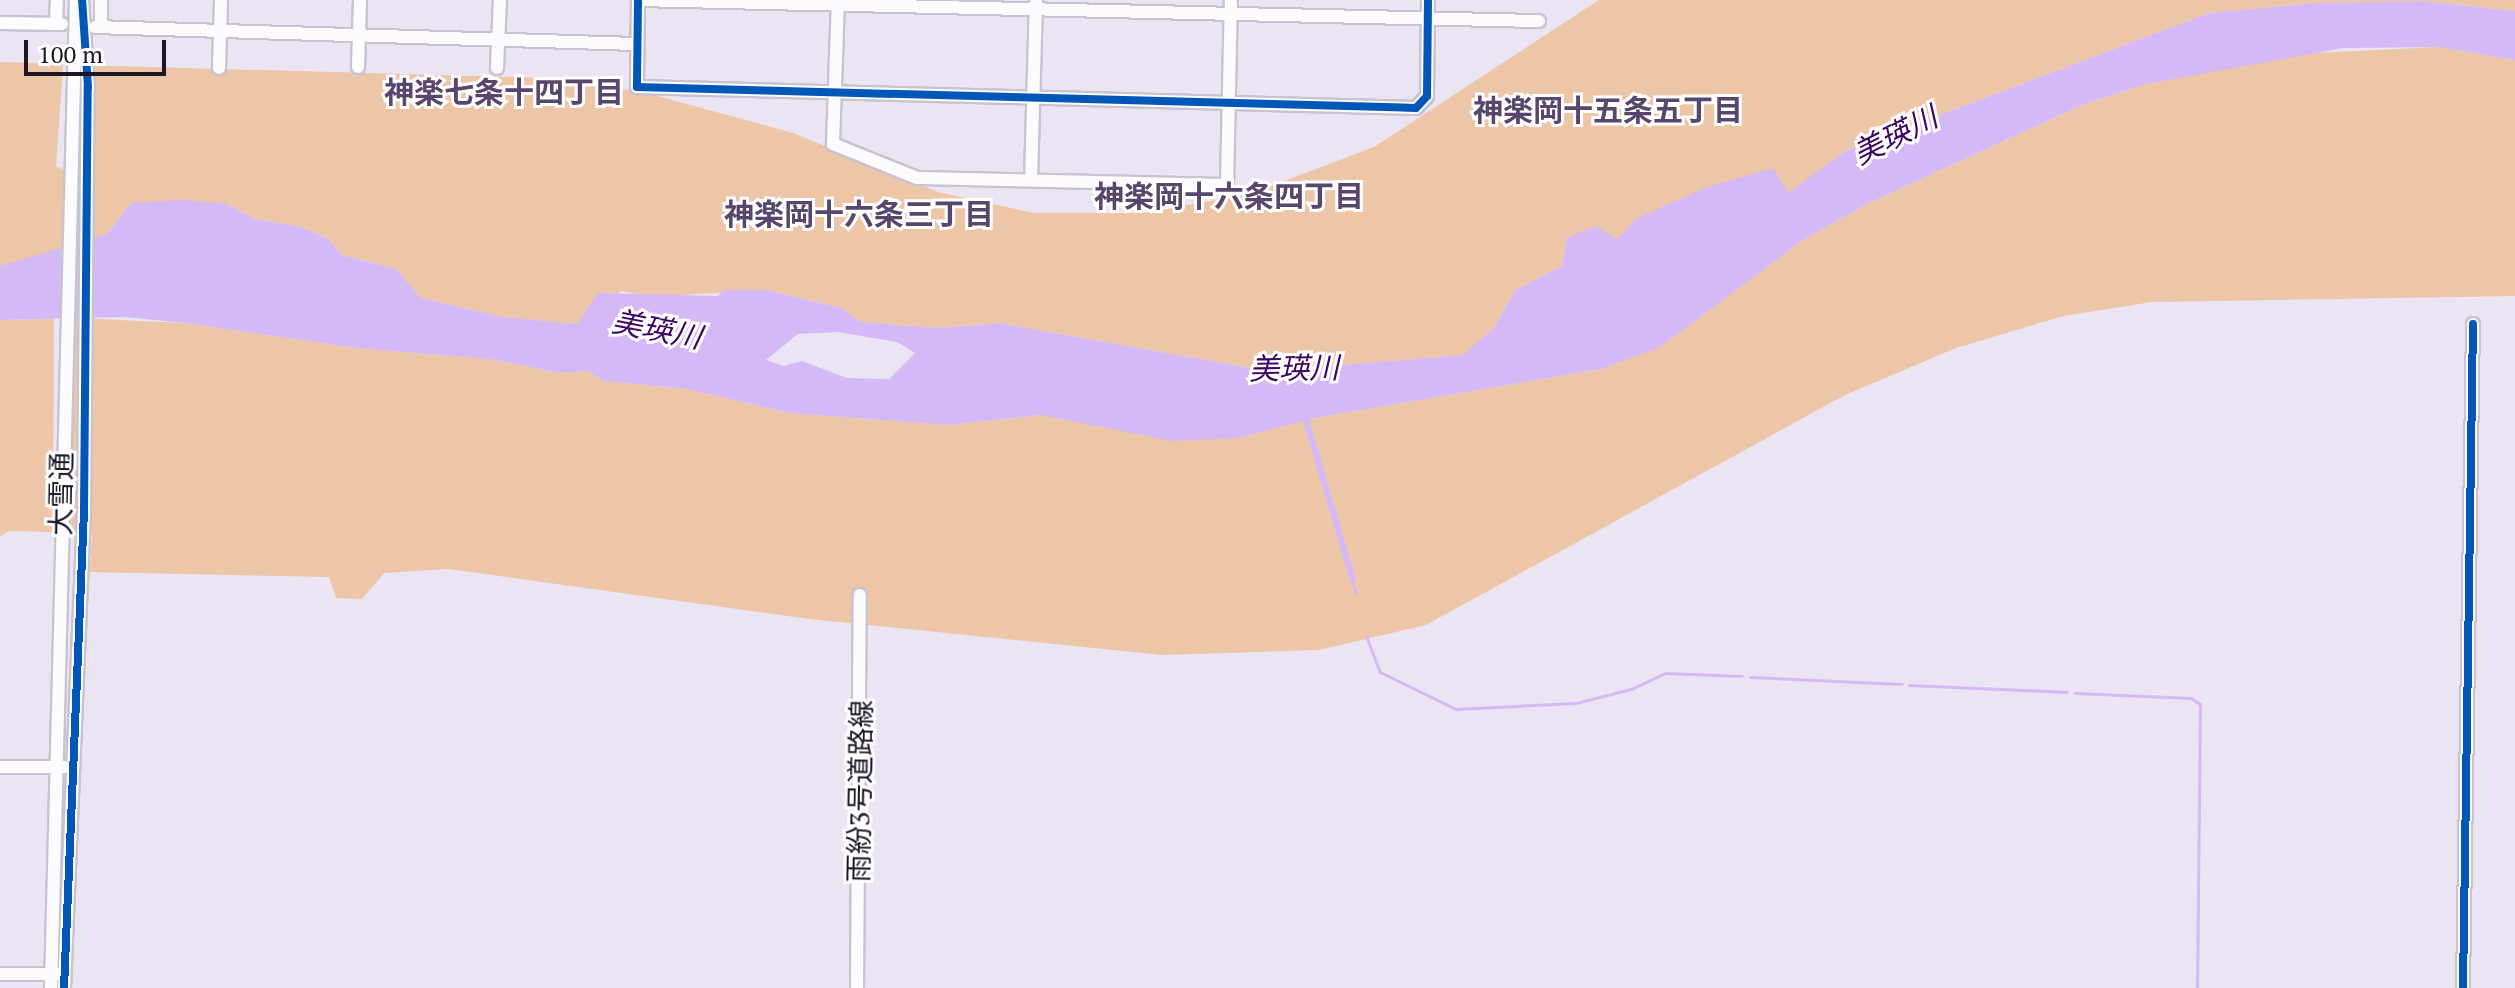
<!DOCTYPE html>
<meta charset="utf-8">
<style>
body{margin:0}
#map{position:relative;width:2515px;height:988px;overflow:hidden;background:#eae4f3;font-family:"PT Serif","Noto Sans JP",serif}
div>[style]{position:absolute}
.green>*{inset:0;background:#edc5a7}
.water>*{inset:0;background:#d4b9f6}
.stream>*{height:3px;margin:-1.5px;padding:0 1.5px;transform-origin:1.5px;border-radius:1.5px;background:#d4b9f6}
.roads{filter:drop-shadow(2px 0 #c8c2d1) drop-shadow(-2px 0 #c8c2d1) drop-shadow(0 2px #c8c2d1) drop-shadow(0 -2px #c8c2d1)}
.minor>*{height:12px;margin:-6px;padding:0 6px;transform-origin:6px;border-radius:6px;background:#fcfbfd}
.cycleway>*{height:8px;margin:-4px;padding:0 4px;transform-origin:4px;border-radius:4px;background:#0057b8}
span{translate:-50% -50%;white-space:nowrap;text-align:center;line-height:1.15;-webkit-text-stroke:6px #fff;paint-order:stroke}
.street-label{font-size:28px;color:#1c1625}
.neighbourhood-label{font-size:30px;color:#58476c;font-weight:700}
.water-label{font-size:30px;color:#3f0666;font-style:italic}
.scale{position:absolute;left:24px;top:40px;width:142px;height:36px;box-sizing:border-box;border:4px solid #1c1625;border-top:0;padding-left:10px;font-size:24px;line-height:28px;white-space:nowrap;color:#1c1625;-webkit-text-stroke:6px #fff;paint-order:stroke}
</style>
<div id="map">
<div class="green">
<i style="clip-path:polygon(1599px 0,2515px 0,2515px 11px,2423px 1px,2314px 3px,2209px 13px,1845px 151px,1788px 194px,1772px 168px,1618px 240px,1595px 227px,1567px 238px,1562px 266px,1515px 290px,1494px 328px,1464px 355px,1266px 371px,1000px 323px,938px 328px,860px 322px,842px 308px,766px 290px,649px 297px,621px 291px,577px 324px,501px 317px,421px 298px,396px 269px,342px 255px,327px 238px,301px 227px,255px 219px,227px 204px,131px 203px,107px 234px,21px 264px,0 266px,0 62px,63px 64px,56px 167px,74px 172px,77px 65px,550px 78px,646px 93px,793px 133px,938px 192px,1034px 213px,1144px 213px,1250px 194px,1374px 147px)"></i>
<i style="clip-path:polygon(2438px 47px,2515px 60px,2515px 296px,2152px 302px,2063px 316px,1956px 348px,1845px 395px,1426px 625px,1319px 650px,1162px 655px,809px 619px,448px 569px,384px 573px,362px 599px,336px 598px,329px 577px,90px 572px,92px 535px,71px 534px,75px 318px,185px 323px,356px 348px,489px 359px,560px 373px,588px 371px,603px 381px,687px 389px,789px 413px,947px 425px,1041px 415px,1239px 438px,1303px 420px,1601px 369px,1659px 347px,1803px 240px,1869px 203px,2084px 104px,2146px 84px,2294px 54px)"></i>
<i style="clip-path:polygon(54px 319px,53px 532px,8px 531px,0 537px,0 320px)"></i>
</div>
<div class="water">
<i style="clip-path:polygon(evenodd,2423px 1px,2515px 11px,2515px 60px,2438px 47px,2344px 48px,2146px 84px,2084px 104px,1869px 203px,1803px 240px,1660px 347px,1601px 369px,1309px 419px,1356px 580px,1350px 581px,1303px 421px,1239px 438px,1172px 441px,1041px 415px,947px 425px,789px 413px,687px 389px,603px 381px,588px 371px,560px 373px,489px 359px,356px 348px,185px 323px,124px 317px,0 320px,0 266px,107px 234px,131px 203px,183px 200px,227px 204px,255px 219px,301px 227px,327px 238px,342px 255px,396px 269px,421px 298px,502px 317px,577px 324px,598px 293px,718px 296px,723px 290px,766px 290px,842px 308px,860px 322px,938px 328px,1000px 323px,1266px 371px,1463px 355px,1494px 328px,1515px 290px,1562px 266px,1567px 238px,1595px 226px,1618px 239px,1635px 219px,1707px 187px,1773px 168px,1788px 193px,1845px 151px,2209px 13px,2314px 3px,2423px 1px,838px 332px,897px 342px,915px 353px,889px 379px,847px 378px,802px 361px,783px 366px,766px 360px,798px 334px,838px 332px)"></i>
</div>
<div class="stream">
<i style="left:1351px;top:578px;width:16px;rotate:72deg"></i>
<i style="left:1366px;top:636px;width:39px;rotate:69deg"></i>
<i style="left:1380px;top:672px;width:85px;rotate:26deg"></i>
<i style="left:1456px;top:709px;width:120px;rotate:-2.9deg"></i>
<i style="left:1576px;top:703px;width:57px;rotate:-14.3deg"></i>
<i style="left:1631px;top:689px;width:38px;rotate:-25deg"></i>
<i style="left:1666px;top:673px;width:76px;rotate:2.3deg"></i>
<i style="left:1750px;top:677px;width:152px;rotate:2.6deg"></i>
<i style="left:1909px;top:685px;width:158px;rotate:2.5deg"></i>
<i style="left:2075px;top:693px;width:116px;rotate:2.5deg"></i>
<i style="left:2191px;top:698px;width:11px;rotate:34deg"></i>
<i style="left:2200px;top:704px;width:284px;rotate:90.6deg"></i>
</div>
<div class="roads">
<div class="minor">
<i style="left:638px;top:0;width:87px;rotate:90.7deg"></i>
<i style="left:637px;top:87px;width:779px;rotate:1.54deg"></i>
<i style="left:1416px;top:108px;width:16px;rotate:-47deg"></i>
<i style="left:1427px;top:96px;width:96px;rotate:-89.4deg"></i>
<i style="left:638px;top:0;width:901px;rotate:1.34deg"></i>
<i style="left:838px;top:0;width:144px;rotate:92deg"></i>
<i style="left:833px;top:144px;width:91px;rotate:22deg"></i>
<i style="left:917px;top:178px;width:310px;rotate:1.3deg"></i>
<i style="left:1227px;top:185px;width:185px;rotate:-88.8deg"></i>
<i style="left:0;top:23px;width:62px;rotate:0.9deg"></i>
<i style="left:56px;top:24px;width:24px;rotate:-88deg"></i>
<i style="left:95px;top:27px;width:542px;rotate:1.8deg"></i>
<i style="left:101px;top:27px;width:27px;rotate:-90deg"></i>
<i style="left:358px;top:67px;width:67px;rotate:-88.3deg"></i>
<i style="left:219px;top:68px;width:68px;rotate:-88.3deg"></i>
<i style="left:497px;top:68px;width:68px;rotate:-87.5deg"></i>
<i style="left:1031px;top:180px;width:180px;rotate:-88.4deg"></i>
<i style="left:0;top:767px;width:64px"></i>
<i style="left:0;top:974px;width:58px"></i>
<i style="left:51px;top:988px;width:988px;rotate:-88.55deg"></i>
<i style="left:64px;top:988px;width:478px;rotate:-87.6deg"></i>
<i style="left:84px;top:510px;width:423px;rotate:-89.5deg"></i>
<i style="left:88px;top:87px;width:87px;rotate:-93.9deg"></i>
<i style="left:857px;top:988px;width:393px;rotate:-89.6deg"></i>
<i style="left:2463px;top:988px;width:664px;rotate:-89.14deg"></i>
</div>
</div>
<div class="cycleway">
<i style="left:638px;top:0;width:87px;rotate:90.7deg"></i>
<i style="left:637px;top:87px;width:779px;rotate:1.54deg"></i>
<i style="left:1416px;top:108px;width:16px;rotate:-47deg"></i>
<i style="left:1427px;top:96px;width:96px;rotate:-89.4deg"></i>
<i style="left:64px;top:988px;width:478px;rotate:-87.6deg"></i>
<i style="left:84px;top:510px;width:423px;rotate:-89.5deg"></i>
<i style="left:88px;top:87px;width:87px;rotate:-93.9deg"></i>
<i style="left:2463px;top:988px;width:664px;rotate:-89.14deg"></i>
</div>
<div class="street-label">
<span style="left:61px;top:494px;rotate:-89deg">大雪通</span>
<span style="left:860px;top:791px;rotate:-89deg">雨紛3号道路線</span>
</div>
<div class="neighbourhood-label">
<span style="left:504px;top:92px">神楽七条十四丁目</span>
<span style="left:1608px;top:110px">神楽岡十五条五丁目</span>
<span style="left:1229px;top:196px">神楽岡十六条四丁目</span>
<span style="left:859px;top:214px">神楽岡十六条三丁目</span>
</div>
<div class="water-label">
<span style="left:1895px;top:135px;rotate:-27deg">美瑛川</span>
<span style="left:657px;top:329px;rotate:11deg">美瑛川</span>
<span style="left:1294px;top:368px;rotate:-1deg">美瑛川</span>
</div>
<div class="scale">100 m</div>
</div>
